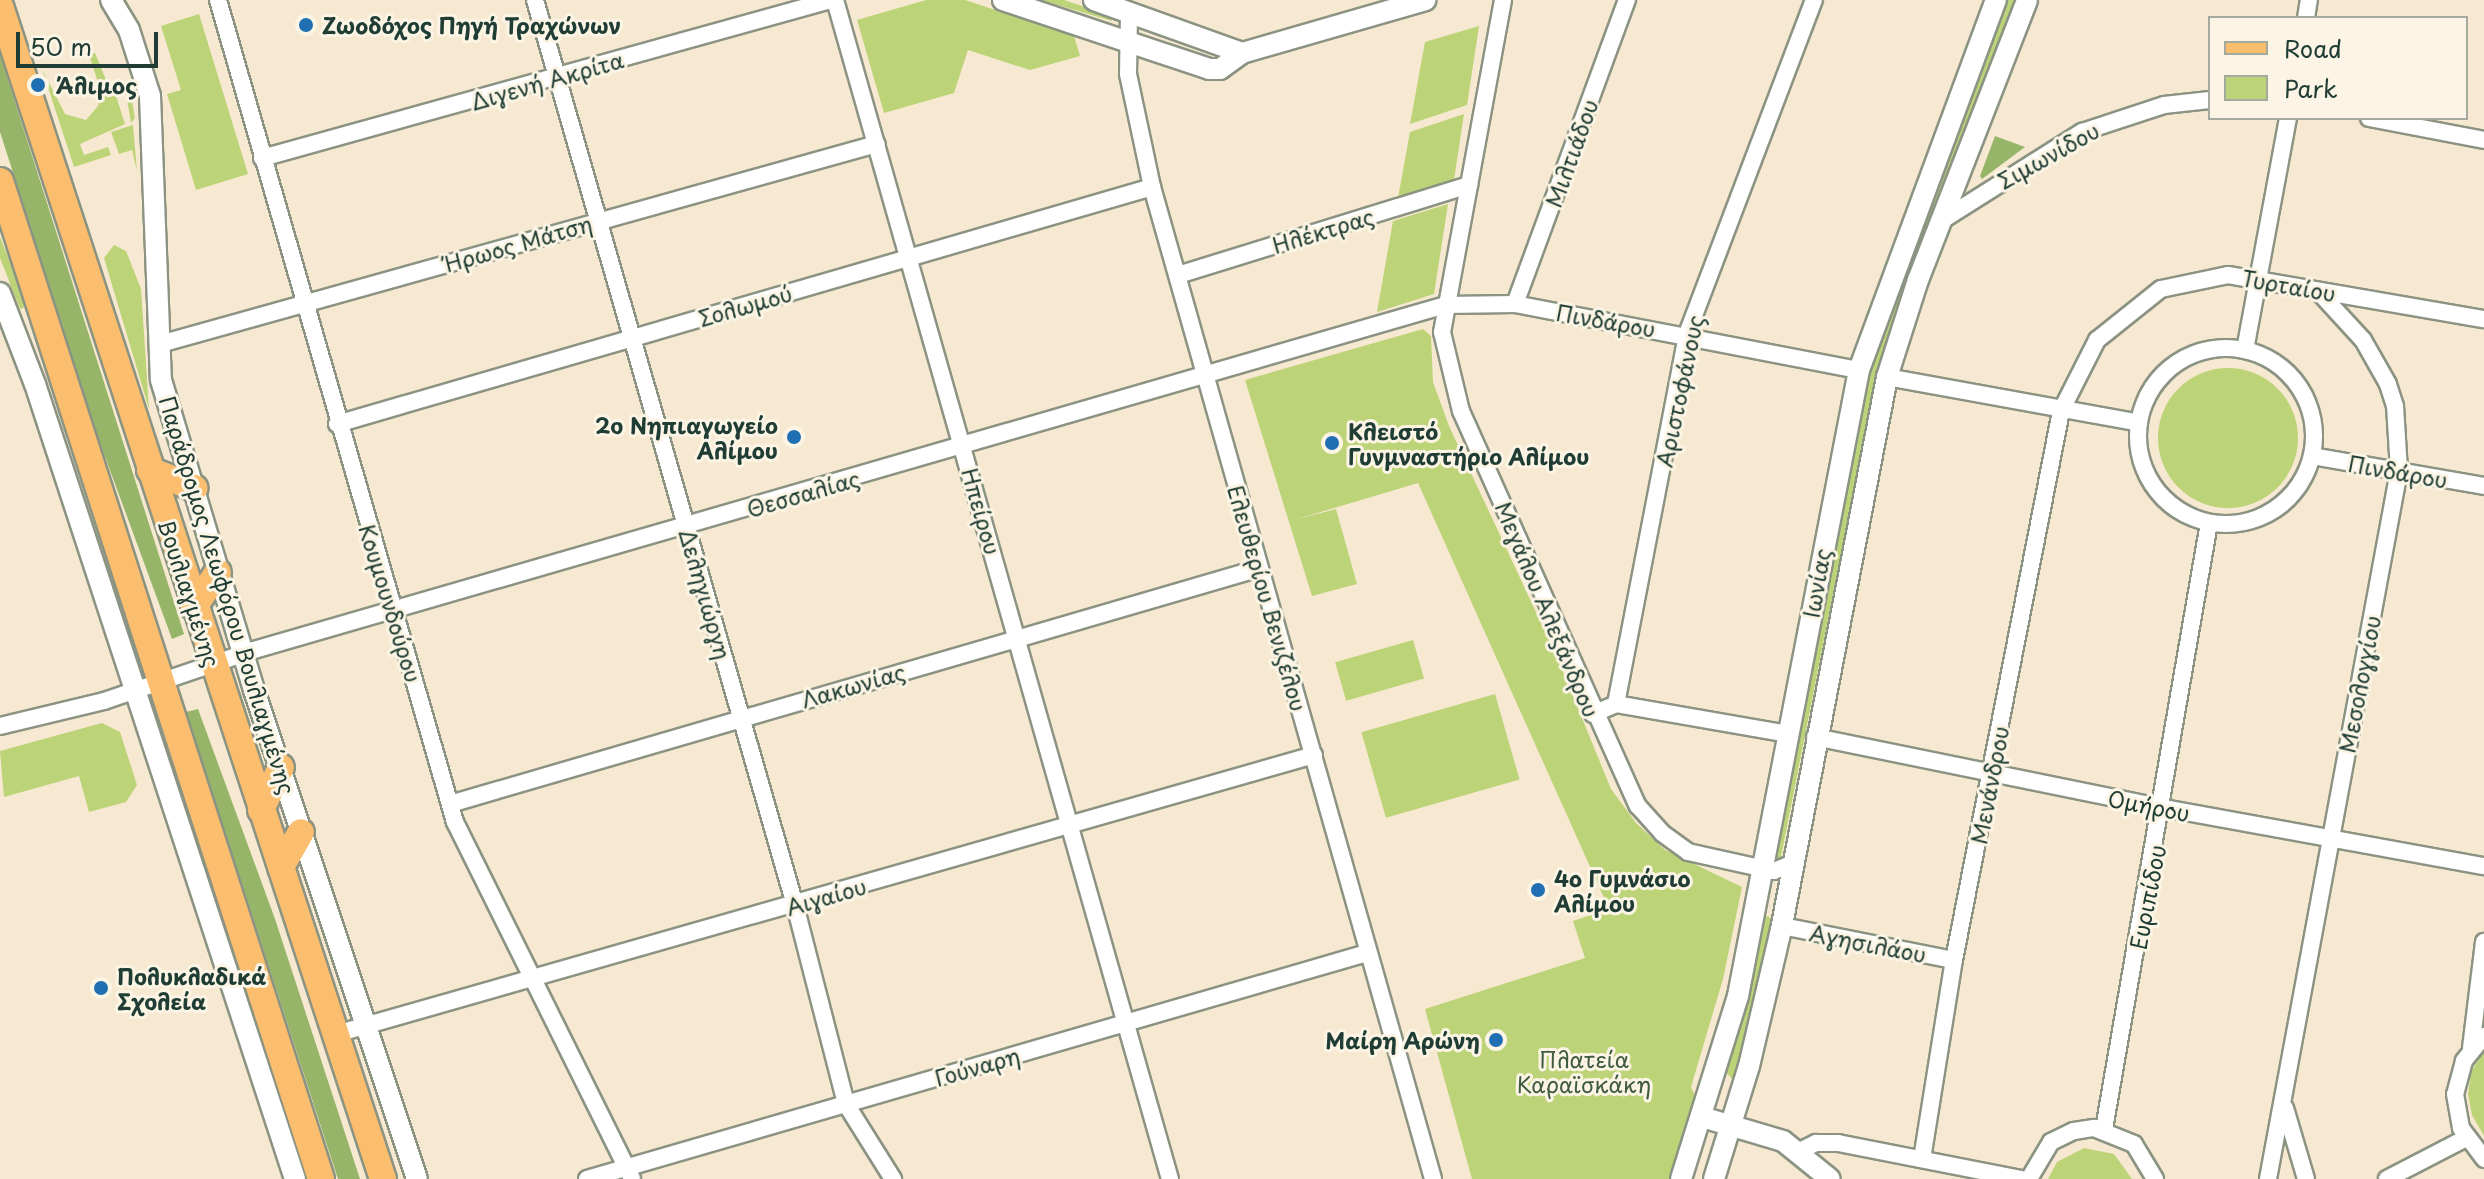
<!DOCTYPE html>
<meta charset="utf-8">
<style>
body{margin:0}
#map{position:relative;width:2484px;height:1179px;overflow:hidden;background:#f7e9d1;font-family:"Playpen Sans",sans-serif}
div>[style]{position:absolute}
.green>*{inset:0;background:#bdd377;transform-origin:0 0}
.round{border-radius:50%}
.forest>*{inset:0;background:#96b568}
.roads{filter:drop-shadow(2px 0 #8b9382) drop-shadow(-2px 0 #8b9382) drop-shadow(0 2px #8b9382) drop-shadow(0 -2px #8b9382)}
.minor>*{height:16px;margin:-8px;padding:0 8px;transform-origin:8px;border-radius:8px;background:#fff}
.minor>.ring{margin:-8px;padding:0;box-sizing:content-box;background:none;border:16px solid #fff;border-radius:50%}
.tertiary>*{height:20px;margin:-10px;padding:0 10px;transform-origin:10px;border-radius:10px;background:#fff}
.primary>*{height:26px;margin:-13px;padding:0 13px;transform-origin:13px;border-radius:13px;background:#fbbd6e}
.dots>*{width:22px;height:22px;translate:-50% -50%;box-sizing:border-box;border:4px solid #fcf5e5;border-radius:50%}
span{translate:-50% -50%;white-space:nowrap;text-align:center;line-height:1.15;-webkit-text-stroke:6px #fcf5e5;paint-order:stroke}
.poi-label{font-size:22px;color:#1f3d34;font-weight:700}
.left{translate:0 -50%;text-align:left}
.right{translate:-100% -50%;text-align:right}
.street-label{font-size:22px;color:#1f3d34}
.park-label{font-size:22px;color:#3f5b41}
.legend{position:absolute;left:2208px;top:16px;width:260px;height:104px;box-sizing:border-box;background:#fcf5e5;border:2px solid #a4ab9e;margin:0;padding:10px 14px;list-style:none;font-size:24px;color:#1f3d34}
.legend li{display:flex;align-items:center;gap:16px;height:40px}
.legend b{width:40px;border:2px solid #a4ab9e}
.scale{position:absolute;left:16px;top:32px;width:142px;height:36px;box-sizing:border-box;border:4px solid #1f3d34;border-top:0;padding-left:10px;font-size:24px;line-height:28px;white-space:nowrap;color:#1f3d34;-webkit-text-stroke:6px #fcf5e5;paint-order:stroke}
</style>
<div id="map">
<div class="green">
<i style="clip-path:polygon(926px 0,965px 0,1074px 36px,1080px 56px,1030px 70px,968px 50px,954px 93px,884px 113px,857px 20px)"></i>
<i style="clip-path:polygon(1041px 0,1064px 0,1109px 15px,1112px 21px)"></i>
<i style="clip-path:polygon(2006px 0,2017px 0,1875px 381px,1780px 862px,1774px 855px,1865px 380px)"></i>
<i style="clip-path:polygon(199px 14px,248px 174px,196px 190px,167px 94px,181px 90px,161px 26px)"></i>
<i style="clip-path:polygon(1479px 26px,1467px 105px,1410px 124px,1425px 42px)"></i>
<i style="clip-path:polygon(95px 53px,109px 87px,130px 90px,135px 118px,131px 123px,126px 93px,116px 96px,125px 124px,80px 144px,84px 155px,108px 147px,111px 155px,74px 167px,42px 69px,65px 114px,86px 120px,98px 106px,101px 91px,89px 55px)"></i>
<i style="clip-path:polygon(1464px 114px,1454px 180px,1398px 198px,1410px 132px)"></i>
<i style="clip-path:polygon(133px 125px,137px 171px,132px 150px,119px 154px,111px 132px)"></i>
<i style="clip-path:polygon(1448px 204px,1434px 294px,1377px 312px,1393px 221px)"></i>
<i style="clip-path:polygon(0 237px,28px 306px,20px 309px,0 258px)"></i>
<i style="clip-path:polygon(114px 245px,126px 251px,141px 289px,149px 409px,104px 258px)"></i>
<i style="clip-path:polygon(1423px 329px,1431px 336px,1433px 382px,1449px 426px,1557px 657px,1611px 789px,1636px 823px,1665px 850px,1742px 887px,1723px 979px,1691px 1087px,1696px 1098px,1670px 1179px,1472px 1179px,1425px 1009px,1585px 958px,1573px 921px,1609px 909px,1418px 483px,1294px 520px,1336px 509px,1357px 584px,1312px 596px,1245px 380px)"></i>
<i class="round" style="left:2158px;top:368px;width:140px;height:140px"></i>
<i style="left:1413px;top:640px;width:40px;height:81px;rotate:74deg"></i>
<i style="left:1495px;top:694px;width:89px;height:139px;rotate:74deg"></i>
<i style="clip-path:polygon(102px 723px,120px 732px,137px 785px,126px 802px,89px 812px,79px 776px,4px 797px,0 751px)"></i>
<i style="clip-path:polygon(1768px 916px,1774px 921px,1737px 1076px,1732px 1079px,1725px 1071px,1763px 919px)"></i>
<i style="clip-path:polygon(2484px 1051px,2484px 1136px,2472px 1115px,2468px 1094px,2471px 1072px)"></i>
<i style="clip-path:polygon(2084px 1148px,2114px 1154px,2132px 1179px,2048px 1179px,2057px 1162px)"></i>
</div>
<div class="forest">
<i style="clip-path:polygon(0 55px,184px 634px,172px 639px,100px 443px,0 132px)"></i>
<i style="clip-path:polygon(1995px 136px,2025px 147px,1982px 179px,1980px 176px)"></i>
<i style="clip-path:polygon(198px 709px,275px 919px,360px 1179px,338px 1179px,186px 712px)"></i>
</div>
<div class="roads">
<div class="minor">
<i style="left:218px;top:0;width:855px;rotate:73.92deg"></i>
<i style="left:455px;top:822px;width:398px;rotate:63.6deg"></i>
<i style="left:535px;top:0;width:942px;rotate:73.97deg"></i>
<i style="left:795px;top:905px;width:205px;rotate:75.6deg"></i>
<i style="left:846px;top:1104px;width:89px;rotate:57.9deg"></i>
<i style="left:835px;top:0;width:1226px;rotate:74.14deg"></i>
<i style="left:1503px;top:0;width:338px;rotate:100.4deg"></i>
<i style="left:1442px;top:332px;width:81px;rotate:76.5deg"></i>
<i style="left:1461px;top:411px;width:433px;rotate:65.9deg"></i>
<i style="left:1638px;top:806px;width:36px;rotate:48deg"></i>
<i style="left:1662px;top:833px;width:32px;rotate:36deg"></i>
<i style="left:1688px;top:852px;width:88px;rotate:12.5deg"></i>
<i style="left:1774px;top:871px;width:21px;rotate:-23deg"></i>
<i style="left:1129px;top:12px;width:62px;rotate:90.9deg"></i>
<i style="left:1128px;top:74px;width:116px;rotate:78deg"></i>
<i style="left:1152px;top:187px;width:1031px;rotate:74.18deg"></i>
<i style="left:2306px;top:18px;width:18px;rotate:-81deg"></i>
<i style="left:2369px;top:118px;width:117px;rotate:10.8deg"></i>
<i style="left:262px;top:158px;width:591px;rotate:-15.52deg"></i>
<i style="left:1941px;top:221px;width:167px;rotate:-32.3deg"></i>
<i style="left:2082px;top:132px;width:86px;rotate:-18.2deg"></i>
<i style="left:2164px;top:105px;width:46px;rotate:-6.2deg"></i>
<i style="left:1178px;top:275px;width:305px;rotate:-17.2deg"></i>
<i style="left:1515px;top:304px;width:324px;rotate:-69.8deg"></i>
<i style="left:160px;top:344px;width:744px;rotate:-15.59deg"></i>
<i class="ring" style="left:2138px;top:348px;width:160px;height:160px"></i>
<i style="left:2245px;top:350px;width:236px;rotate:-79.5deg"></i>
<i style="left:1887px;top:377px;width:256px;rotate:10.3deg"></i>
<i style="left:337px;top:424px;width:849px;rotate:-16.21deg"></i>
<i style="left:2312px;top:456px;width:175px;rotate:9.9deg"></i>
<i style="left:1616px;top:704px;width:377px;rotate:-79.1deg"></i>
<i style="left:1687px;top:334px;width:357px;rotate:-69.2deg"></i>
<i style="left:1593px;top:714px;width:25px;rotate:-23deg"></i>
<i style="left:1616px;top:704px;width:175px;rotate:9.9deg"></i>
<i style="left:0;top:726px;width:107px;rotate:-13.5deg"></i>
<i style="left:104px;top:701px;width:158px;rotate:-18.8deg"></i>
<i style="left:254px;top:650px;width:1240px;rotate:-16.15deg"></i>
<i style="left:1445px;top:305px;width:70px;rotate:-0.8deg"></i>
<i style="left:1515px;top:304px;width:350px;rotate:10.9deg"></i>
<i style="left:1815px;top:737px;width:356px;rotate:11.5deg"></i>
<i style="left:2164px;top:808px;width:325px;rotate:10.3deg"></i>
<i style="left:450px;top:804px;width:841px;rotate:-16.24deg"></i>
<i style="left:1782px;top:926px;width:175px;rotate:11.2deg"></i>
<i style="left:336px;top:1034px;width:1017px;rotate:-15.92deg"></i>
<i style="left:2484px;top:1036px;width:32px;rotate:129deg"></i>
<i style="left:2464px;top:1061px;width:34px;rotate:105deg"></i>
<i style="left:2455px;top:1094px;width:35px;rotate:80deg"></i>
<i style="left:2461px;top:1128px;width:39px;rotate:53deg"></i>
<i style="left:2471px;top:1048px;width:107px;rotate:-83deg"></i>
<i style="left:2285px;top:1108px;width:74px;rotate:73.5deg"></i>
<i style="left:2104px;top:1129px;width:615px;rotate:-80.17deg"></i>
<i style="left:1800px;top:1151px;width:18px;rotate:-27deg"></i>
<i style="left:1816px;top:1143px;width:22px"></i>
<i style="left:1838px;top:1143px;width:187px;rotate:11.1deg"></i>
<i style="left:1922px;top:1159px;width:202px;rotate:-80.9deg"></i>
<i style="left:1954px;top:960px;width:559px;rotate:-78.97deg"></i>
<i style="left:2061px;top:411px;width:80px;rotate:-63.1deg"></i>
<i style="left:2097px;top:340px;width:82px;rotate:-38.6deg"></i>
<i style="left:2161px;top:289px;width:68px;rotate:-11.8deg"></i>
<i style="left:2228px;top:275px;width:260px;rotate:9.8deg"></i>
<i style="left:587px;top:1179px;width:812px;rotate:-16.16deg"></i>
<i style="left:2029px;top:1179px;width:43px;rotate:-59.3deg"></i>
<i style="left:2051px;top:1142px;width:25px;rotate:-26deg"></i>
<i style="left:2074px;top:1131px;width:20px;rotate:-9deg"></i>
<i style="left:2094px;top:1128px;width:43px;rotate:21.8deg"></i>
<i style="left:2134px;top:1144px;width:41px;rotate:59deg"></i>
<i style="left:2268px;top:1179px;width:720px;rotate:-79.52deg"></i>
<i style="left:2399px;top:471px;width:65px;rotate:-93.5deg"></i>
<i style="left:2395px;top:406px;width:23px;rotate:-108deg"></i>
<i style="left:2388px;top:384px;width:51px;rotate:-119.6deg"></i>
<i style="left:2363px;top:340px;width:67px;rotate:-132.6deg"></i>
<i style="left:2387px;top:1179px;width:89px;rotate:-27.4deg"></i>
</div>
<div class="tertiary">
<i style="left:111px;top:0;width:35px;rotate:59deg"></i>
<i style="left:129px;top:30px;width:69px;rotate:72.3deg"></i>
<i style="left:150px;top:96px;width:284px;rotate:87.8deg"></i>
<i style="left:161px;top:380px;width:324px;rotate:73.3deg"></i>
<i style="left:254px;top:690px;width:515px;rotate:71.57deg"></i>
<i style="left:1003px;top:0;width:217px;rotate:18.5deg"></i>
<i style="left:1209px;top:69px;width:11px"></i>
<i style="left:1220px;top:69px;width:27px;rotate:-36deg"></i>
<i style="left:1242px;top:53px;width:191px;rotate:-16.1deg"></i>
<i style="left:1094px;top:0;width:157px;rotate:19.7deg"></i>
<i style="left:0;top:293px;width:97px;rotate:69deg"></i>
<i style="left:35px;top:384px;width:836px;rotate:71.89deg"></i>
<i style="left:1702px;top:1117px;width:84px;rotate:16.5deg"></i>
<i style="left:1783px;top:1141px;width:60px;rotate:39deg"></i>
<i style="left:1681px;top:1179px;width:192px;rotate:-72.7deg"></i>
<i style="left:1738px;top:996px;width:638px;rotate:-79.06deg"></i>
<i style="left:1859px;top:370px;width:395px;rotate:-69.7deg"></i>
<i style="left:1714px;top:1179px;width:118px;rotate:-72.8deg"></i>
<i style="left:1749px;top:1066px;width:140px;rotate:-76.8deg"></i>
<i style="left:1781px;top:930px;width:563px;rotate:-79.15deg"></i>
<i style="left:1887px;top:377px;width:102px;rotate:-72.3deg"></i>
<i style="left:1918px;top:280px;width:300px;rotate:-68.7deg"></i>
</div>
<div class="primary">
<i style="left:0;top:6px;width:1234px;rotate:71.92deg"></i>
<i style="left:0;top:181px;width:1048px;rotate:72.17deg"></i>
<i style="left:150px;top:470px;width:48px;rotate:22.2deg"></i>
<i style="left:194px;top:607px;width:42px;rotate:-55.6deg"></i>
<i style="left:261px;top:810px;width:47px;rotate:-65.1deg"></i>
<i style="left:281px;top:867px;width:40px;rotate:-60.3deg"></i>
</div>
</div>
<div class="dots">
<i style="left:306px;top:25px;background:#1f6fb2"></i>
<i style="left:38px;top:85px;background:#1f6fb2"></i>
<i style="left:794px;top:437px;background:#1f6fb2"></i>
<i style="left:1332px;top:443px;background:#1f6fb2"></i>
<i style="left:1538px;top:890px;background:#1f6fb2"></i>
<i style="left:101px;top:988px;background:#1f6fb2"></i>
<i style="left:1496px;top:1040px;background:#1f6fb2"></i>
</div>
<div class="poi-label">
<span class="left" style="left:322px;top:25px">Ζωοδόχος Πηγή Τραχώνων</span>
<span class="left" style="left:56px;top:85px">Άλιμος</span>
<span class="right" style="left:778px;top:437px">2ο Νηπιαγωγείο<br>Αλίμου</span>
<span class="left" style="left:1348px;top:443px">Κλειστό<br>Γυνμναστήριο Αλίμου</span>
<span class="left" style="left:1554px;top:890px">4ο Γυμνάσιο<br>Αλίμου</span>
<span class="left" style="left:117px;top:988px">Πολυκλαδικά<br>Σχολεία</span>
<span class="right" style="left:1480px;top:1040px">Μαίρη Αρώνη</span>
</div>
<div class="street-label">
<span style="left:547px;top:80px;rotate:-16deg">Διγενή Ακρίτα</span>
<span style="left:1571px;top:153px;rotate:-70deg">Μιλτιάδου</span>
<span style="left:2048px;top:155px;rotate:-29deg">Σιμωνίδου</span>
<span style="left:1323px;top:230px;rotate:-17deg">Ηλέκτρας</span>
<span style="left:518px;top:243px;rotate:-16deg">Ήρωος Μάτση</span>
<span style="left:2289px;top:285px;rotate:10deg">Τυρταίου</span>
<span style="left:745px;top:305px;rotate:-16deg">Σολωμού</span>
<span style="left:1606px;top:320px;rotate:10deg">Πινδάρου</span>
<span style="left:1679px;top:391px;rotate:-78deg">Αριστοφάνους</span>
<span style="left:2398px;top:471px;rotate:10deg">Πινδάρου</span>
<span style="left:803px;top:493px;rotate:-16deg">Θεσσαλίας</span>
<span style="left:982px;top:511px;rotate:74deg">Ηπείρου</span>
<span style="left:1816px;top:583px;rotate:-80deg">Ιωνίας</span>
<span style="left:190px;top:593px;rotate:72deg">Βουλιαγμένης</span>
<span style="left:706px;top:594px;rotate:74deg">Δεληγιώργη</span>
<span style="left:228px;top:595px;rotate:73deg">Παράδρομος Λεωφόρου Βουλιαγμένης</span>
<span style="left:1268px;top:598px;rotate:74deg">Ελευθερίου Βενιζέλου</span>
<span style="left:391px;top:603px;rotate:73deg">Κουμουνδούρου</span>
<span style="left:1548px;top:609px;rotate:67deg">Μεγάλου Αλεξάνδρου</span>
<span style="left:2359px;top:684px;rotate:-79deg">Μεσολογγίου</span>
<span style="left:853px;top:685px;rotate:-16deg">Λακωνίας</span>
<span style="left:1989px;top:785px;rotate:-79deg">Μενάνδρου</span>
<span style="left:2149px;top:805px;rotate:11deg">Ομήρου</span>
<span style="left:826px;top:896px;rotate:-16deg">Αιγαίου</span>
<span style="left:2147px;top:897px;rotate:-79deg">Ευριπίδου</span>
<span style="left:1868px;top:943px;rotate:11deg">Αγησιλάου</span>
<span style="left:977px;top:1066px;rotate:-16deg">Γούναρη</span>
</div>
<div class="park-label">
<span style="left:1584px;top:1071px">Πλατεία<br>Καραϊσκάκη</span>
</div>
<ul class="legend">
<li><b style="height:10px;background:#fbbd6e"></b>Road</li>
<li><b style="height:22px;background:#bdd377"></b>Park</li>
</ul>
<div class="scale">50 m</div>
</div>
